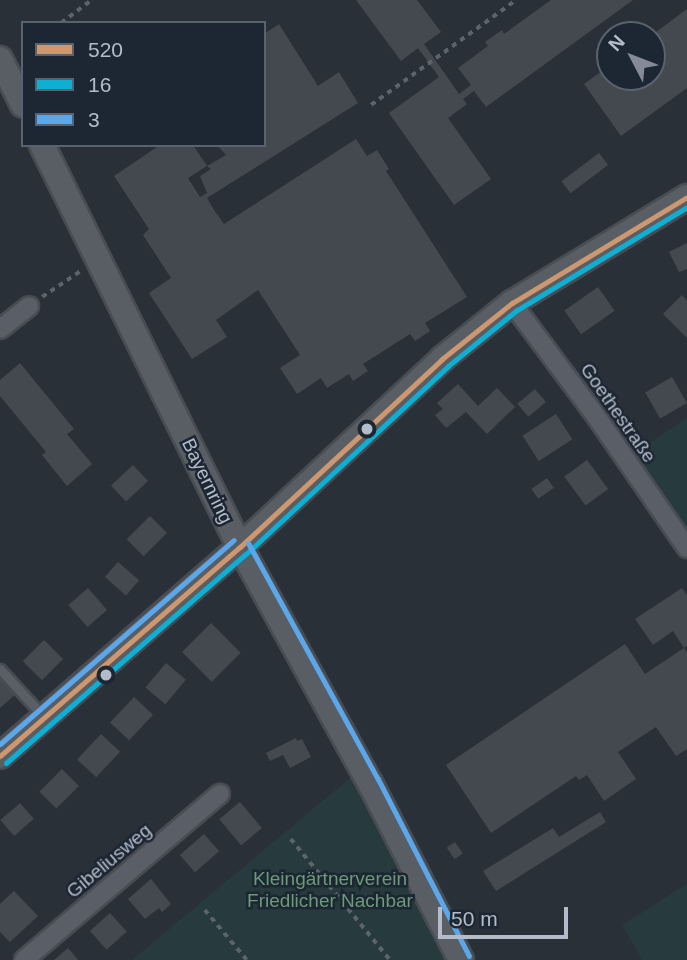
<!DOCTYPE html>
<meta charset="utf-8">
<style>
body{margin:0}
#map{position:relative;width:687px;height:960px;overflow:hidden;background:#2a3038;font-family:Helvetica,sans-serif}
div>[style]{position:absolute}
.green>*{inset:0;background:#273a3e}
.building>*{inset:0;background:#444950;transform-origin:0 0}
.path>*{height:3.5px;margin-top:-1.75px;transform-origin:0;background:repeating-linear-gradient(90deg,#5d636a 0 5px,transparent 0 10px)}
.roads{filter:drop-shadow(2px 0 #484c53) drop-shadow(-2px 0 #484c53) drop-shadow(0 2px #484c53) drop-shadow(0 -2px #484c53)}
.lane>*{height:9px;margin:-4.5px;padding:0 4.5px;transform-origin:4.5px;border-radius:4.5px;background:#5a5e66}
.street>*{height:18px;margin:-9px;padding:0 9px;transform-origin:9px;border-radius:9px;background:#5a5e66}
.secondary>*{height:24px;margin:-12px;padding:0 12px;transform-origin:12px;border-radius:12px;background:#595d64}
.bus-1>*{height:5px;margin:-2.5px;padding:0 2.5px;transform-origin:2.5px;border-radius:2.5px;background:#cd976f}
.bus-2>*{height:5px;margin:-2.5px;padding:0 2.5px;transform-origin:2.5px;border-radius:2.5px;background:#0dafd3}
.bus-3>*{height:5px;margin:-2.5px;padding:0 2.5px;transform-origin:2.5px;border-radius:2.5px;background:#5aa8eb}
.dots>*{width:19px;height:19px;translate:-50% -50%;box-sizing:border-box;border:4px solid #1d2633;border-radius:50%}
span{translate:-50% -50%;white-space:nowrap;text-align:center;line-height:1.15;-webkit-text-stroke:5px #1d2633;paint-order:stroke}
.street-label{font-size:19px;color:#b4bcc9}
.park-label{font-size:19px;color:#6b9a76}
.legend{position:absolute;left:21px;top:21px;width:245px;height:126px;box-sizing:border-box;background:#1d2633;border:2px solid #59626f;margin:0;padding:9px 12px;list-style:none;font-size:21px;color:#b4bcc9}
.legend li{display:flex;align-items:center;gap:14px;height:35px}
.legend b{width:35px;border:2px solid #59626f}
.north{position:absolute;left:596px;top:21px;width:70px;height:70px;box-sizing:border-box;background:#1d2633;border:2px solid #59626f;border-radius:50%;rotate:312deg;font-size:19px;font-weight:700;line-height:28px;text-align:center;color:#b4bcc9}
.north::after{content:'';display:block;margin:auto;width:24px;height:32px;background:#848b96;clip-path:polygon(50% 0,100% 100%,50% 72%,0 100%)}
.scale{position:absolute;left:438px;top:907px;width:130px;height:32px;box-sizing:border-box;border:4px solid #b4bcc9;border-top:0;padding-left:9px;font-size:21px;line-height:24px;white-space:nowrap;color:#b4bcc9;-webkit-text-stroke:5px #1d2633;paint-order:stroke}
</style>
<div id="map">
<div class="green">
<i style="clip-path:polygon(687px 418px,687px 536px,631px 455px)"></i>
<i style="clip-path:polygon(351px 777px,447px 960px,132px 960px)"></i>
<i style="clip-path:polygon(687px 884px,687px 960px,642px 960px,622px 925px)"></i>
</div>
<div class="building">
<i style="clip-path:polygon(356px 0,417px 0,441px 32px,424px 44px,459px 94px,471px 85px,458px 68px,488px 46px,485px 42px,502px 30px,504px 34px,551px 0,633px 0,486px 107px,474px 91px,463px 99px,467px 104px,448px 118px,491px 179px,454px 205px,389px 113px,439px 77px,418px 48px,401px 61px)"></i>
<i style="clip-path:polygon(687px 9px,687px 88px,621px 136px,584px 84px,610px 65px,610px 77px,652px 77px,652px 35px)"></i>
<i style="clip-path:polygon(evenodd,279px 24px,318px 86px,339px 72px,358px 103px,207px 198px,214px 210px,224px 224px,356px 139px,367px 156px,377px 150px,389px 169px,386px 171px,467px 297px,425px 323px,430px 331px,415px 341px,410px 334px,363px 364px,368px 371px,353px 381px,349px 374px,327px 388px,321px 378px,297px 394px,280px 368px,300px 355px,258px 290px,216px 320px,227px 337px,192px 359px,149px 293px,171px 278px,143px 235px,149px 229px,114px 176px,160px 145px,193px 145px,207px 166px,226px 155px,217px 145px,264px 145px,264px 34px,279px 24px,207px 166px,211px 169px,200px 176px,207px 193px,200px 197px,188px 178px,207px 166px)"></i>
<i style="left:599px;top:153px;width:15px;height:47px;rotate:53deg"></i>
<i style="clip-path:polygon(687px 243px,687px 269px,679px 272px,669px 252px)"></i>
<i style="left:598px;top:287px;width:29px;height:41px;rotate:55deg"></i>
<i style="clip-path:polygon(682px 295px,687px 301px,687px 338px,663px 314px)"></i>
<i style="clip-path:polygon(20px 363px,74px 429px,67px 434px,92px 464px,67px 486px,42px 455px,46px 452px,0 396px,0 380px)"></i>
<i style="left:672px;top:377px;width:30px;height:31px;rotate:60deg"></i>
<i style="clip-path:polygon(458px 384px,478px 406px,497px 388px,515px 407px,487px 434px,466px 412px,446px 428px,435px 415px,443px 409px,437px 403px)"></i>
<i style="left:535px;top:389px;width:17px;height:23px;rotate:50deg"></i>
<i style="left:556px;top:414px;width:30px;height:40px;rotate:57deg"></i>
<i style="left:587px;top:460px;width:36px;height:28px;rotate:54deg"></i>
<i style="left:133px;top:465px;width:22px;height:30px;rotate:47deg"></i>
<i style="left:547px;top:478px;width:12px;height:19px;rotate:55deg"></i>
<i style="left:150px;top:516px;width:24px;height:33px;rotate:45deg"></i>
<i style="left:118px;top:562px;width:28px;height:20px;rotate:41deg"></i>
<i style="left:88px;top:588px;width:29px;height:26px;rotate:49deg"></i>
<i style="clip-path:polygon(682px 588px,687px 595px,687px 646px,684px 648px,673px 631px,653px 645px,635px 619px)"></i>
<i style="left:211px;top:623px;width:42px;height:41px;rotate:45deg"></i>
<i style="left:44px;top:640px;width:27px;height:30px;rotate:45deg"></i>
<i style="clip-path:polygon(625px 644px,645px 674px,684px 648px,687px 652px,687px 749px,676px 756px,656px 727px,618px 752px,636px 779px,604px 801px,587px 775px,579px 780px,576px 776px,491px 833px,446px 765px)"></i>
<i style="left:166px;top:663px;width:26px;height:32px;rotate:40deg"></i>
<i style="clip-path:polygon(0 672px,18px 692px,0 708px)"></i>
<i style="left:134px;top:697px;width:26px;height:35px;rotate:43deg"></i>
<i style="left:101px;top:734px;width:26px;height:35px;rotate:43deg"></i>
<i style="clip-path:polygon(296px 738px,297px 741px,302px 739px,311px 757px,290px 768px,283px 755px,270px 761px,266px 753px)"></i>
<i style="left:62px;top:769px;width:24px;height:32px;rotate:45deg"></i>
<i style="left:240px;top:802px;width:34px;height:27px;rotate:50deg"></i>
<i style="left:20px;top:803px;width:21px;height:26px;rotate:49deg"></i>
<i style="clip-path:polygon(600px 812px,606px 822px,496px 891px,483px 871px,553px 828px,559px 837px)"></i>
<i style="left:204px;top:834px;width:23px;height:32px;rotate:49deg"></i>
<i style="left:455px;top:842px;width:14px;height:10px;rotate:56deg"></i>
<i style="clip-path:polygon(151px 879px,171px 904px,162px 912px,159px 908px,145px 919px,128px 899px)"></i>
<i style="clip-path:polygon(14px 891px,38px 916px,10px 942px,0 932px,0 904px)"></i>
<i style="left:110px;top:913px;width:25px;height:27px;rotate:48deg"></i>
<i style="clip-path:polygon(68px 948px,78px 960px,54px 960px)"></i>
</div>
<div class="path">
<i style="left:61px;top:23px;width:39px;rotate:-37deg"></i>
<i style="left:371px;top:105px;width:179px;rotate:-35.9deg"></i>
<i style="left:42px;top:297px;width:48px;rotate:-34deg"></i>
<i style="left:291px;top:839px;width:156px;rotate:50.7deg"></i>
<i style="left:205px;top:910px;width:65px;rotate:50deg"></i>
</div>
<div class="roads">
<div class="lane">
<i style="left:0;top:669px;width:64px;rotate:47.5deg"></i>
</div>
<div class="street">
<i style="left:512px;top:303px;width:144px;rotate:53.4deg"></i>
<i style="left:598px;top:419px;width:157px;rotate:55.4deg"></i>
<i style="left:0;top:329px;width:37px;rotate:-38deg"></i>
<i style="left:24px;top:960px;width:257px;rotate:-40.3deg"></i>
</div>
<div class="secondary">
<i style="left:0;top:59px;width:51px;rotate:63.4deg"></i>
<i style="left:42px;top:145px;width:448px;rotate:63.8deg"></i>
<i style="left:240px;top:547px;width:269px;rotate:61.2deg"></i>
<i style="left:370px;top:783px;width:199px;rotate:62.8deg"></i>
<i style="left:0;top:756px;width:318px;rotate:-41.1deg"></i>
<i style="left:240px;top:547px;width:276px;rotate:-42.9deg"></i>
<i style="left:442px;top:359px;width:90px;rotate:-38.7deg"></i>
<i style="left:512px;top:303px;width:205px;rotate:-31.2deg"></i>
</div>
</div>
<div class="bus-1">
<i style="left:0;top:756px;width:318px;rotate:-41.1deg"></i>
<i style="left:240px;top:547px;width:276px;rotate:-42.9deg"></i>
<i style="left:442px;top:359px;width:90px;rotate:-38.7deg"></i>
<i style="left:512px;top:303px;width:205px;rotate:-31.2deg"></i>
</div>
<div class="bus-2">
<i style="left:6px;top:763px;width:318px;rotate:-41.1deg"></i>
<i style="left:246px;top:554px;width:276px;rotate:-42.9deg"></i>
<i style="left:448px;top:366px;width:89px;rotate:-39.1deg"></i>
<i style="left:517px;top:310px;width:199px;rotate:-31.2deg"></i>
</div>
<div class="bus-3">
<i style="left:248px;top:543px;width:269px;rotate:61.2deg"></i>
<i style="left:378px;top:779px;width:199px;rotate:62.8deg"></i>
<i style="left:0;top:744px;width:310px;rotate:-41.1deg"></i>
</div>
<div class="dots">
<i style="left:367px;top:429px;background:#b4bcc9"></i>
<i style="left:106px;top:675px;background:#b4bcc9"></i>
</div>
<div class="street-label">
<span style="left:618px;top:413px;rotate:55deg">Goethestraße</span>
<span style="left:207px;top:481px;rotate:64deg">Bayernring</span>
<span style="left:109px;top:861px;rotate:-40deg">Gibeliusweg</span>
</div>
<div class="park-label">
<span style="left:330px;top:890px">Kleingärtnerverein<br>Friedlicher Nachbar</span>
</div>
<ul class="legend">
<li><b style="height:9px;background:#cd976f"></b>520</li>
<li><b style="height:9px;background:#0dafd3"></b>16</li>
<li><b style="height:9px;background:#5aa8eb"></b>3</li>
</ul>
<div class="north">N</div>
<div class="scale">50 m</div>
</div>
